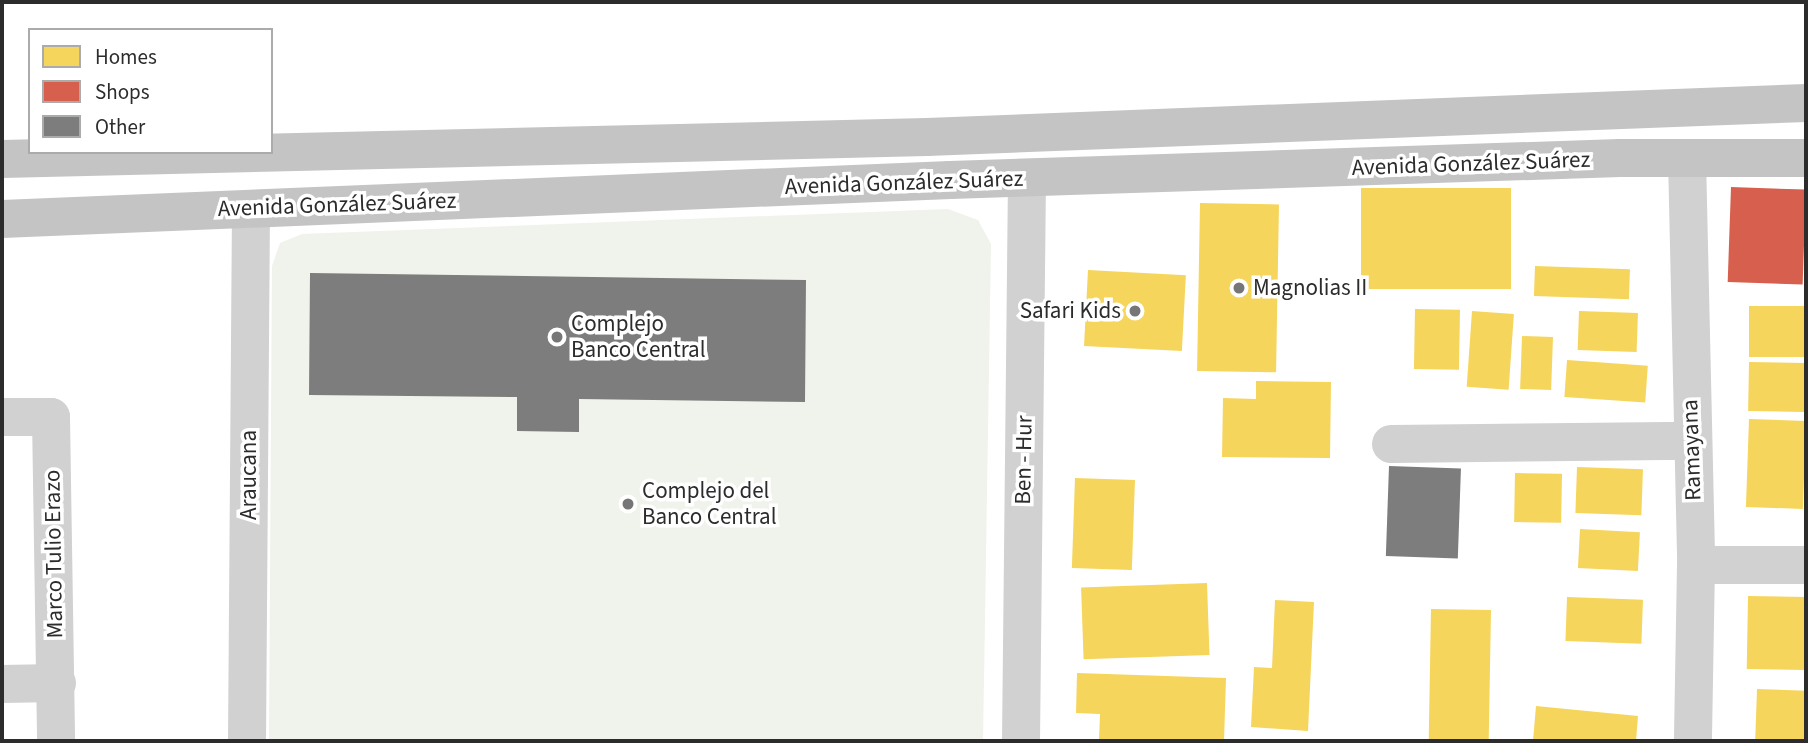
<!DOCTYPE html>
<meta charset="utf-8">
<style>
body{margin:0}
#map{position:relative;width:1808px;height:743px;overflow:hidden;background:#fff;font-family:"Source Sans 3",sans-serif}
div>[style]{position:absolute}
.green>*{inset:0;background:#f0f3eb}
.homes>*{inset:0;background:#f6d55c;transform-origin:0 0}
.shops>*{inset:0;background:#d6604d;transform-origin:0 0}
.building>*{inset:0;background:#7d7d7d;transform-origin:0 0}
.minor>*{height:38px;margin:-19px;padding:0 19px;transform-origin:19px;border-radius:19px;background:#d1d1d1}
.major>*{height:38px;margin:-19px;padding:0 19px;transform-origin:19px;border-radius:19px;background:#c4c4c4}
.dots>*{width:19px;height:19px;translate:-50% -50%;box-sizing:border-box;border:4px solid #fff;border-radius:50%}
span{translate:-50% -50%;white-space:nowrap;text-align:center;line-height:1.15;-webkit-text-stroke:7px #fff;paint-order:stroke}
.street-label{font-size:23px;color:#2c2c2c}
.poi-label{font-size:23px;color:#2c2c2c}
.left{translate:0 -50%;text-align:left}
.right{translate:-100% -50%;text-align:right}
.frame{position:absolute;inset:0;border:4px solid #2c2c2c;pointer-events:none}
.legend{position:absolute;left:28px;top:28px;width:245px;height:126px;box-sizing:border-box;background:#fff;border:2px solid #ababab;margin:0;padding:9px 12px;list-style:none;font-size:21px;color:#2c2c2c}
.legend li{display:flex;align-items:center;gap:14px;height:35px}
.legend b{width:35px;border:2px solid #ababab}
</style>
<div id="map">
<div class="green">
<i style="clip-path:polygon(948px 209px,978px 220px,991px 244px,983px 741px,269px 741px,272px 266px,280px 243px,302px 234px)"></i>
</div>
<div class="homes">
<i style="left:1361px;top:188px;width:150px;height:101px"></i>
<i style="left:1200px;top:203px;width:79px;height:168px;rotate:1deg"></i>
<i style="left:1535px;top:266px;width:95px;height:30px;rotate:2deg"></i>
<i style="left:1088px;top:270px;width:98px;height:76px;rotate:3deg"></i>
<i style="left:1749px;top:306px;width:57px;height:51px"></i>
<i style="left:1415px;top:309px;width:45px;height:60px;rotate:1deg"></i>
<i style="left:1472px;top:311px;width:42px;height:76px;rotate:4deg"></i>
<i style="left:1579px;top:311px;width:59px;height:39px;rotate:2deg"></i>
<i style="left:1522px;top:336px;width:31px;height:53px;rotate:2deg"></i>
<i style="left:1567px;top:360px;width:81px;height:37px;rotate:4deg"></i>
<i style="left:1749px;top:362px;width:57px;height:49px;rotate:1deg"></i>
<i style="clip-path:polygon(1256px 381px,1331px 382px,1330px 458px,1222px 457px,1223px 398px,1256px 399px)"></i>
<i style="left:1749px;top:419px;width:57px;height:88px;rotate:2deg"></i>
<i style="left:1577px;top:467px;width:66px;height:46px;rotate:2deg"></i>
<i style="left:1515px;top:473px;width:47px;height:49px;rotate:1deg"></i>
<i style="left:1075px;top:478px;width:60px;height:90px;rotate:2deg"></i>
<i style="left:1580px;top:529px;width:60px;height:39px;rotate:3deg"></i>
<i style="left:1207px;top:583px;width:72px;height:126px;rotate:88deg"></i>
<i style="left:1748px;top:596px;width:58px;height:73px;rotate:1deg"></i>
<i style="left:1567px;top:597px;width:76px;height:44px;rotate:2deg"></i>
<i style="clip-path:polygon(1275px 600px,1314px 602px,1308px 731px,1251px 727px,1254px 667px,1272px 668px)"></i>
<i style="left:1431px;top:609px;width:60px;height:132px;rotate:1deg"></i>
<i style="clip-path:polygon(1077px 673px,1226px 678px,1224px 741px,1099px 740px,1100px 714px,1076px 713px)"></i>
<i style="left:1757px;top:689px;width:49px;height:52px;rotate:2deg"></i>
<i style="clip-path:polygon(1536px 706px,1638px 716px,1636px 741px,1533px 741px)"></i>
</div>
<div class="shops">
<i style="left:1731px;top:187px;width:75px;height:95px;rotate:2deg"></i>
</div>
<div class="building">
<i style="clip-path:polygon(310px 273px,806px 280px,805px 402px,579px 399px,579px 432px,517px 431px,517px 397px,309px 395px)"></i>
<i style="left:1389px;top:466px;width:72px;height:90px;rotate:2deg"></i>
</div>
<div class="minor">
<i style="left:1687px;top:158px;width:407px;rotate:88.7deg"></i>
<i style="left:1696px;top:565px;width:176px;rotate:91deg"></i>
<i style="left:2px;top:417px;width:49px"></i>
<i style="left:51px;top:417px;width:324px;rotate:89.1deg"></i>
<i style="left:1391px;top:444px;width:300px;rotate:-0.6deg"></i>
<i style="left:1696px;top:565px;width:110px"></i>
<i style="left:2px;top:684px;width:55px;rotate:-1deg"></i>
<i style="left:247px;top:741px;width:532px;rotate:-89.57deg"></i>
<i style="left:1021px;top:741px;width:563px;rotate:-89.39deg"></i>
</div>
<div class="major">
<i style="left:2px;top:159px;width:925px;rotate:-1.36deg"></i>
<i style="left:927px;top:137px;width:880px;rotate:-2.22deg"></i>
<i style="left:2px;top:219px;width:949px;rotate:-2.36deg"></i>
<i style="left:950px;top:180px;width:670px;rotate:-1.88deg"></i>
<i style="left:1620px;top:158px;width:186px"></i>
</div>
<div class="dots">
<i style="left:1239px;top:288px;background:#767676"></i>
<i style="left:1135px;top:311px;background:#767676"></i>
<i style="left:557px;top:337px;background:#767676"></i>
<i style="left:628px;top:504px;background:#767676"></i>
</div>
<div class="street-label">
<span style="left:1471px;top:164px;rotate:-2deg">Avenida González Suárez</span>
<span style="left:904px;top:183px;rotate:-2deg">Avenida González Suárez</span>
<span style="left:337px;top:205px;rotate:-2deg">Avenida González Suárez</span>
<span style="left:1692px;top:450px;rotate:-92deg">Ramayana</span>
<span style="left:1024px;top:460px;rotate:-89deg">Ben - Hur</span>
<span style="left:249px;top:475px;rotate:-90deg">Araucana</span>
<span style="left:54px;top:554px;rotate:-91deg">Marco Tulio Erazo</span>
</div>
<div class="poi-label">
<span class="left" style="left:1253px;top:288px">Magnolias II</span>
<span class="right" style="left:1121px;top:311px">Safari Kids</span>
<span class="left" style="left:571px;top:337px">Complejo<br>Banco Central</span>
<span class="left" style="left:642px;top:504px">Complejo del<br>Banco Central</span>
</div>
<div class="frame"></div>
<ul class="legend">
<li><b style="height:19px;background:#f6d55c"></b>Homes</li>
<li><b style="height:19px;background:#d6604d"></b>Shops</li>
<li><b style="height:19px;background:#7d7d7d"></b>Other</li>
</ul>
</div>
